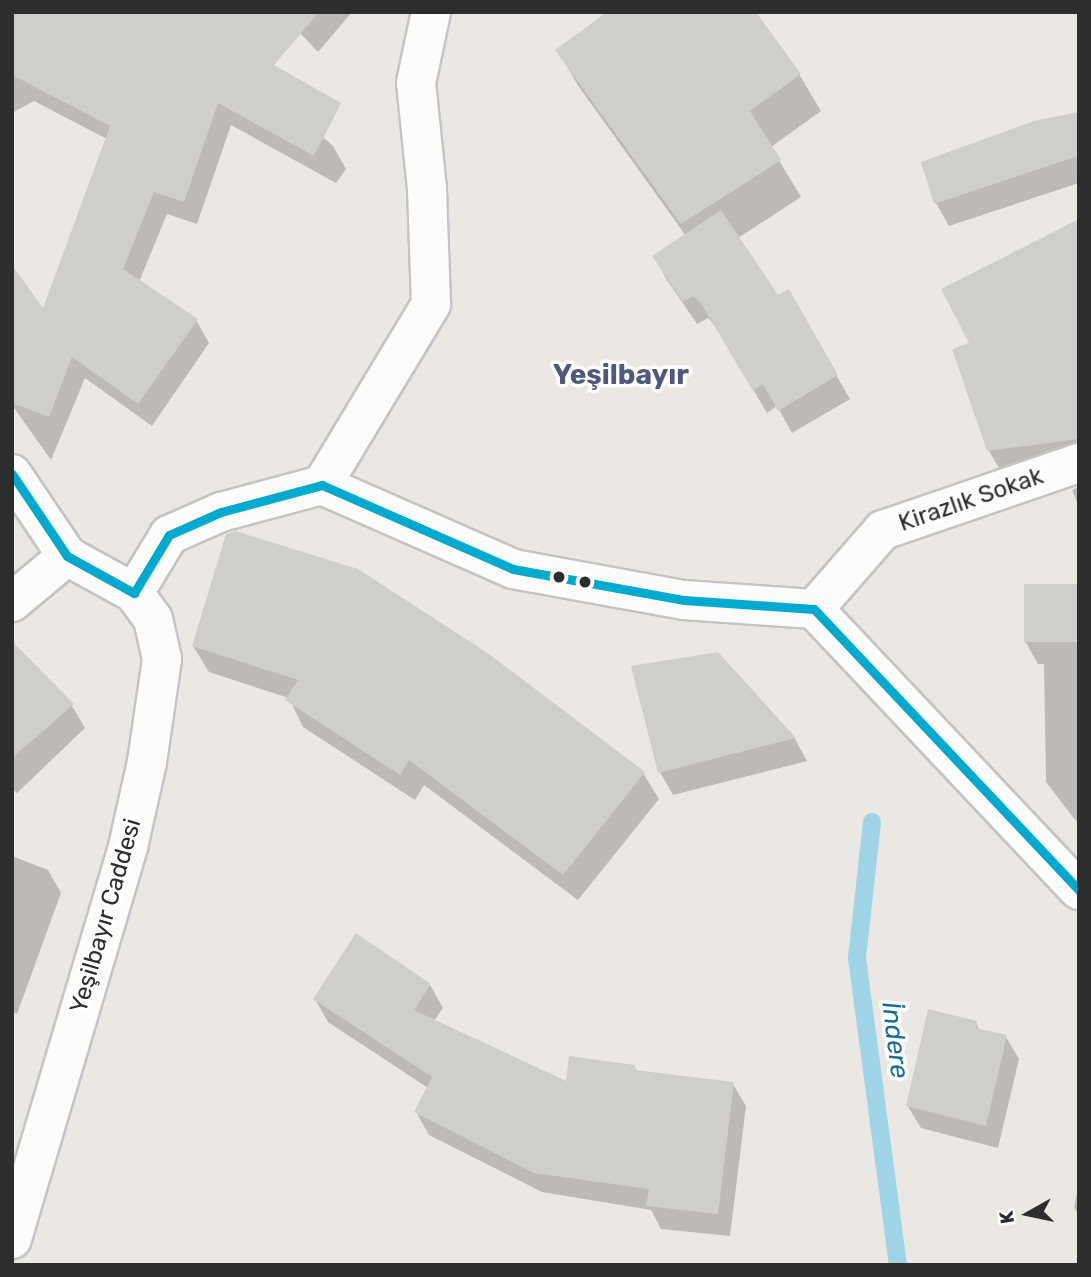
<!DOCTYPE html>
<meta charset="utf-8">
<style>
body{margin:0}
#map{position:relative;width:1091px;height:1277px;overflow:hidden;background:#ebe8e4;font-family:Rubik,sans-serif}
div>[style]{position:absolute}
.shadow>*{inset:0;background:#0003}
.stream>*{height:18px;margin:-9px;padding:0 9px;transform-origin:9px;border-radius:9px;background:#9ed4e6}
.building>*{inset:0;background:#d0cecb;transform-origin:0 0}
.roads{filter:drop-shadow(2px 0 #c5c4c4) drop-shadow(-2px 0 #c5c4c4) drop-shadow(0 2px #c5c4c4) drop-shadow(0 -2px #c5c4c4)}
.street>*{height:38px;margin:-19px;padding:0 19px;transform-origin:19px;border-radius:19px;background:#fcfcfb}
.secondary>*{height:38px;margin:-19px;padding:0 19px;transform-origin:19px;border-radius:19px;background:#fcfcfb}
.bus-1>*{height:9px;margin:-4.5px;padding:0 4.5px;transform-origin:4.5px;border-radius:4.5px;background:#00a9ce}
.dots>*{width:19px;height:19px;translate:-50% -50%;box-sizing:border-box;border:4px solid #fff;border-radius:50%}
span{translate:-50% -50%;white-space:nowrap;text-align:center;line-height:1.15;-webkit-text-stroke:7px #fff;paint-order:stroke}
.street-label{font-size:24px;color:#2d2d2d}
.water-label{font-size:26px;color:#186b97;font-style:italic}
.quarter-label{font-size:28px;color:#50587c;font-weight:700}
.frame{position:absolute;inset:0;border:14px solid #2d2d2d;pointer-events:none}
.north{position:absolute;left:993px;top:1179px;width:70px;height:70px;-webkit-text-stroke:5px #fff;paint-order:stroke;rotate:261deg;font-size:19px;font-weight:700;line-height:28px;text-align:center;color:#2d2d2d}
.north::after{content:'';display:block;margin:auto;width:24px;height:32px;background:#2d2d2d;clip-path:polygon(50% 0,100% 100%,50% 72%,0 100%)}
</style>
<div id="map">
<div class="shadow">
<i style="clip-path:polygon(12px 12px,180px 12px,333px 146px,346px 169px,336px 183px,231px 125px,197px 224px,167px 214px,139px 282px,196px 320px,209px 343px,152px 426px,85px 378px,51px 460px,12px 405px,12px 268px,43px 312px,107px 139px,34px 101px,12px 113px)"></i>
<i style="clip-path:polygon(280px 12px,352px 12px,318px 52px)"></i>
<i style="clip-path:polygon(558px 51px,799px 74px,821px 111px,771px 147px,801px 197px,738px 238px,778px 298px,788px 292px,850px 399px,792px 433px,777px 406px,767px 413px,717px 328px,708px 318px,697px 324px,667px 280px,654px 257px,686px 236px,579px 87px)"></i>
<i style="clip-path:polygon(1079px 113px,1079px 183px,949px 226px,936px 203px)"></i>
<i style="clip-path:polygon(1079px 221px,1079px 468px,1002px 473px,989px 451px,971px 344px)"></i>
<i style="clip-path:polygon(1079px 487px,1079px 507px,1072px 490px)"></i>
<i style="clip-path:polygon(1079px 586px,1079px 825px,1046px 782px,1044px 664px,1038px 664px,1025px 641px)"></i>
<i style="clip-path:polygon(193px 646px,643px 773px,659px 799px,578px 900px,424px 785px,415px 800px,303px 727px,289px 698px,209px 672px)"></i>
<i style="clip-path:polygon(717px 654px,795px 739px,807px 761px,673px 795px,660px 772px)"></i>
<i style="clip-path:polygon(12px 658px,72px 706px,85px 728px,17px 793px,12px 789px)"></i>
<i style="clip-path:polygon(12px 856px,48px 870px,61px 893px,17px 1014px,12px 1012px)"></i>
<i style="clip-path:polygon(430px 985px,443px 1008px,434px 1021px,567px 1084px,634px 1067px,638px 1072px,733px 1084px,746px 1106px,730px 1236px,661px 1229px,651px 1210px,542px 1192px,429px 1135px,416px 1112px,428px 1088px,328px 1022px,315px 999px)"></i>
<i style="clip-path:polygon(976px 1023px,980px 1031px,1006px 1037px,1019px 1059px,998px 1148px,921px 1128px,907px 1105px)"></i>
<i style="clip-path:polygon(1079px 1185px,1079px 1216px,1074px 1207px)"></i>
</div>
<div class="stream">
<i style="left:872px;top:822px;width:137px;rotate:96.3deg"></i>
<i style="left:857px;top:958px;width:310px;rotate:82.4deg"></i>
</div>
<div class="building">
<i style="clip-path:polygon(12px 12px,319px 12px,274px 65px,341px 103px,314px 156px,218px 103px,184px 202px,154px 192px,123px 269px,198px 319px,138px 404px,72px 357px,49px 417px,12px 403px,12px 265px,43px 308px,110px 126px,12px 75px)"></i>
<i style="clip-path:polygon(607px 12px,756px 12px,801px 74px,750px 111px,781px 160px,681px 224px,555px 50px)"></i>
<i style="clip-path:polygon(1079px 112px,1079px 156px,934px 204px,921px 162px,1034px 121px)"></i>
<i style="clip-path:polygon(721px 210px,778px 295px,789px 289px,838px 375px,778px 411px,763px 384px,753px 391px,702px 305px,694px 296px,683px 302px,652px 256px)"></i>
<i style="clip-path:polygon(1079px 219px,1079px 439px,987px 451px,952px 349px,969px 343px,941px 289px)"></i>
<i style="clip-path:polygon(235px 531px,358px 569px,489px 654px,645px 772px,563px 875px,409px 760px,400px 775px,285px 700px,298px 680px,192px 646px,226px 534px)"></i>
<i style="left:1024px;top:584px;width:55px;height:58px"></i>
<i style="clip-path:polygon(12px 641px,74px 704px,12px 758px)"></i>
<i style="clip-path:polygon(718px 652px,796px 738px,658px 773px,631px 666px)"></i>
<i style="clip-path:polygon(356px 933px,431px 984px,414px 1010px,566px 1081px,569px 1056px,635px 1065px,635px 1070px,734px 1082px,718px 1214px,646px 1206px,649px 1189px,534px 1173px,414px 1112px,432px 1077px,313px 999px)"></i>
<i style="clip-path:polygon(928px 1009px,977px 1021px,976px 1028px,1007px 1035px,986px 1126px,906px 1106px)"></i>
</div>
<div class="roads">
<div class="street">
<i style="left:322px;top:485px;width:211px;rotate:-58.9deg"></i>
<i style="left:431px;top:304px;width:115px;rotate:-92deg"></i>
<i style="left:427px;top:189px;width:107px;rotate:-95.9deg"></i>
<i style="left:416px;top:83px;width:73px;rotate:-78.1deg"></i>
<i style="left:12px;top:602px;width:72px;rotate:-39.9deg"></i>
<i style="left:814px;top:609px;width:105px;rotate:-48.9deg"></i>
<i style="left:883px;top:530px;width:207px;rotate:-18.9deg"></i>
</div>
<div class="secondary">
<i style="left:12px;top:474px;width:99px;rotate:56.1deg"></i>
<i style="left:67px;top:556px;width:77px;rotate:28.9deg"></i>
<i style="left:134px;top:593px;width:32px;rotate:54deg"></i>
<i style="left:153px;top:619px;width:41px;rotate:77.3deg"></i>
<i style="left:162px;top:659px;width:104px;rotate:98.3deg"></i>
<i style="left:147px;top:762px;width:87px;rotate:102.6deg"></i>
<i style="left:128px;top:847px;width:409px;rotate:106.5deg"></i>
<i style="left:134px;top:593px;width:68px;rotate:-58.9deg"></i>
<i style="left:169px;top:535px;width:57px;rotate:-23.9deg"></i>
<i style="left:221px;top:512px;width:105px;rotate:-15deg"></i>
<i style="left:322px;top:485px;width:209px;rotate:23.7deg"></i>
<i style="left:513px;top:569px;width:174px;rotate:10.3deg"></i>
<i style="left:684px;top:600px;width:130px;rotate:4deg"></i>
<i style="left:814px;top:609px;width:386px;rotate:46.7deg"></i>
</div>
</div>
<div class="bus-1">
<i style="left:12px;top:474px;width:99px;rotate:56.1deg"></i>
<i style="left:67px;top:556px;width:77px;rotate:28.9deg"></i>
<i style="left:134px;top:593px;width:68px;rotate:-58.9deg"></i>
<i style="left:169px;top:535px;width:57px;rotate:-23.9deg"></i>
<i style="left:221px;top:512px;width:105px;rotate:-15deg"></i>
<i style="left:322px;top:485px;width:209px;rotate:23.7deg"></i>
<i style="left:513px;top:569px;width:174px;rotate:10.3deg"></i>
<i style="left:684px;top:600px;width:130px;rotate:4deg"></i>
<i style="left:814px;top:609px;width:386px;rotate:46.7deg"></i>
</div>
<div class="dots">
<i style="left:559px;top:577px;background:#2d2d2d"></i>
<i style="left:585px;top:582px;background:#2d2d2d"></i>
</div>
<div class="street-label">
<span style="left:971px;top:500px;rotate:-19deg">Kirazlık Sokak</span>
<span style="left:106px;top:916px;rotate:-74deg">Yeşilbayır Caddesi</span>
</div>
<div class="water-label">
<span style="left:895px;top:1040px;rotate:83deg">İndere</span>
</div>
<div class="quarter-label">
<span style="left:621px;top:375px">Yeşilbayır</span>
</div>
<div class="frame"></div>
<div class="north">K</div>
</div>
